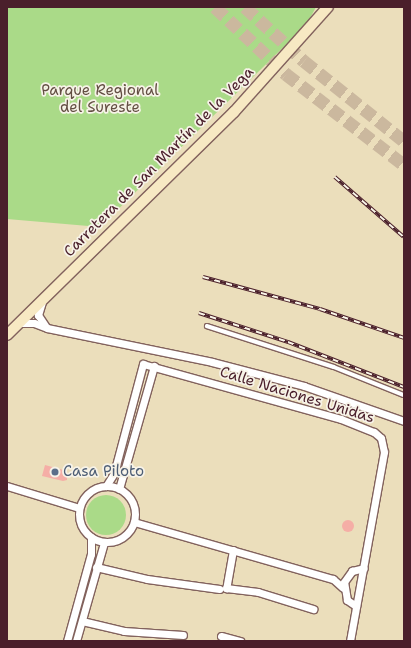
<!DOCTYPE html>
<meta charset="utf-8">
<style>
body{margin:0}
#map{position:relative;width:411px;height:648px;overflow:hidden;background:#ebdebb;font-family:"Shantell Sans",sans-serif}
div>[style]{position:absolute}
.green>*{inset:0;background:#aada88}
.round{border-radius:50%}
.building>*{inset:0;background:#f5aea6}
.highway-tunnel>*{height:13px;margin-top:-6.5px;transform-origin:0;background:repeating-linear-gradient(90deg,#cbb89e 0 13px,transparent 0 19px)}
.roads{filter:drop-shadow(1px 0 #82625d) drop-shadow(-1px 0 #82625d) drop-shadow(0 1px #82625d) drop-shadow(0 -1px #82625d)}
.lane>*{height:3.5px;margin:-1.75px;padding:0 1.75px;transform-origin:1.75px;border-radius:1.75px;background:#fff}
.street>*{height:7px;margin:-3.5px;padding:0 3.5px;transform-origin:3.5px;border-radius:3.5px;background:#fff}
.street>.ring{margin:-3.5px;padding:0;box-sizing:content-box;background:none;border:7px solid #fff;border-radius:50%}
.secondary>*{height:10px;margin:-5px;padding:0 5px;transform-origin:5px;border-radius:5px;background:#f7e9c3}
.rail>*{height:3.5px;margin-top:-1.75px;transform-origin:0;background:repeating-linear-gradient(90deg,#f7f3e8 0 6px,#4a1f2b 0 12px);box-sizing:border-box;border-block:1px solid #4a1f2b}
.dots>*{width:11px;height:11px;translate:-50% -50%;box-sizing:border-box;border:2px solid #f7f3e8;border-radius:50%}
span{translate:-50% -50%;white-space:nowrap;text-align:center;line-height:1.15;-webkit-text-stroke:3.5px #f7f3e8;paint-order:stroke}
.park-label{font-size:15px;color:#624e42}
.street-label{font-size:15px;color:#4a1f2b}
.service-label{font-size:15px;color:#4e5e75}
.left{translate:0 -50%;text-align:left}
.frame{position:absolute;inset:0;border:8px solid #4a1f2b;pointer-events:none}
</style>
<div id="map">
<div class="green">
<i style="clip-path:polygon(7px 7px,316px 7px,307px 24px,100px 227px,7px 219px)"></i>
<i class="round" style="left:86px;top:495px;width:40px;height:40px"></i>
</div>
<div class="building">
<i style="clip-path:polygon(45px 465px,67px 471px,67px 480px,63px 481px,42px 476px)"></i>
<i class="round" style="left:342px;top:520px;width:12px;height:12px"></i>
</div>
<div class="highway-tunnel">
<i style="left:215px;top:7px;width:98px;rotate:43.3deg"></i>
<i style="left:286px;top:74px;width:149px;rotate:37.6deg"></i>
<i style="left:245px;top:7px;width:80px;rotate:42.5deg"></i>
<i style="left:304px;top:61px;width:128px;rotate:38.7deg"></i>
</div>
<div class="roads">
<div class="lane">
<i style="left:207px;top:326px;width:133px;rotate:17.9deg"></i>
<i style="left:334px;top:367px;width:75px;rotate:21.8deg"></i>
</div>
<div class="street">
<i style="left:42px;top:302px;width:14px;rotate:107deg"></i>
<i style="left:38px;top:315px;width:14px;rotate:56deg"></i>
<i style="left:20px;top:323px;width:14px"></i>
<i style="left:34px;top:323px;width:14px;rotate:21deg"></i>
<i style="left:47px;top:328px;width:168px;rotate:11.6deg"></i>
<i style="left:212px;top:362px;width:95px;rotate:14.6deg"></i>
<i style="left:304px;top:386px;width:106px;rotate:19.3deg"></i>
<i class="ring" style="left:79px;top:486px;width:49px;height:49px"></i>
<i style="left:7px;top:486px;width:75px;rotate:17deg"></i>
<i style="left:106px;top:486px;width:15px;rotate:-58deg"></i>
<i style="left:114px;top:473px;width:113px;rotate:-75.1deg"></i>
<i style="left:143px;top:364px;width:205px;rotate:15.5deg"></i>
<i style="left:341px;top:419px;width:35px;rotate:22deg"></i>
<i style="left:374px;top:432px;width:9px;rotate:41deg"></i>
<i style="left:381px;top:438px;width:14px;rotate:78deg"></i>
<i style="left:384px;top:452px;width:192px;rotate:100.2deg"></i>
<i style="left:119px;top:489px;width:128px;rotate:-74.1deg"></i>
<i style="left:134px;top:522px;width:207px;rotate:16deg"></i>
<i style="left:333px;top:579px;width:13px;rotate:42deg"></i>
<i style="left:233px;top:550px;width:39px;rotate:100deg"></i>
<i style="left:226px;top:588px;width:32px;rotate:7deg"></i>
<i style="left:258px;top:592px;width:58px;rotate:17.2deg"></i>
<i style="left:96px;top:567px;width:52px;rotate:13.2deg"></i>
<i style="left:147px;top:579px;width:73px;rotate:7.9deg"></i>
<i style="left:356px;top:606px;width:11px;rotate:-146deg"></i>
<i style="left:347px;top:600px;width:18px;rotate:-99deg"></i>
<i style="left:344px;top:582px;width:14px;rotate:-54deg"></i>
<i style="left:352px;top:571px;width:12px;rotate:-14deg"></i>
<i style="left:82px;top:621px;width:43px;rotate:13.4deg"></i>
<i style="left:124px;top:631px;width:59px;rotate:3.9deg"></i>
<i style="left:221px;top:636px;width:20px;rotate:15deg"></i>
<i style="left:67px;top:641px;width:90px;rotate:-74.6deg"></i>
<i style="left:91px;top:554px;width:17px;rotate:-90deg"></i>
<i style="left:76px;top:641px;width:102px;rotate:-74.1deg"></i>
</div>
<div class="secondary">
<i style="left:7px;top:335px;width:318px;rotate:-44.5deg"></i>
<i style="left:234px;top:112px;width:141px;rotate:-48.2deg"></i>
</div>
</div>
<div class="rail">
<i style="left:335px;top:177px;width:91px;rotate:41deg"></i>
<i style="left:203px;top:277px;width:121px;rotate:15.3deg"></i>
<i style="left:320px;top:309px;width:89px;rotate:19deg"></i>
<i style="left:199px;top:313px;width:94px;rotate:18deg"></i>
<i style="left:288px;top:342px;width:124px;rotate:21.2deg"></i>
</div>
<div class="dots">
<i style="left:55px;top:472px;background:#5c6f8a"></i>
</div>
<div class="park-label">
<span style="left:100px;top:99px">Parque Regional<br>del Sureste</span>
</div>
<div class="street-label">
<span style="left:159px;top:162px;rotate:-45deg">Carretera de San Martín de la Vega</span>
<span style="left:297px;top:395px;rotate:17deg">Calle Naciones Unidas</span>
</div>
<div class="service-label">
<span class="left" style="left:63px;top:472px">Casa Piloto</span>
</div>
<div class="frame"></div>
</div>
